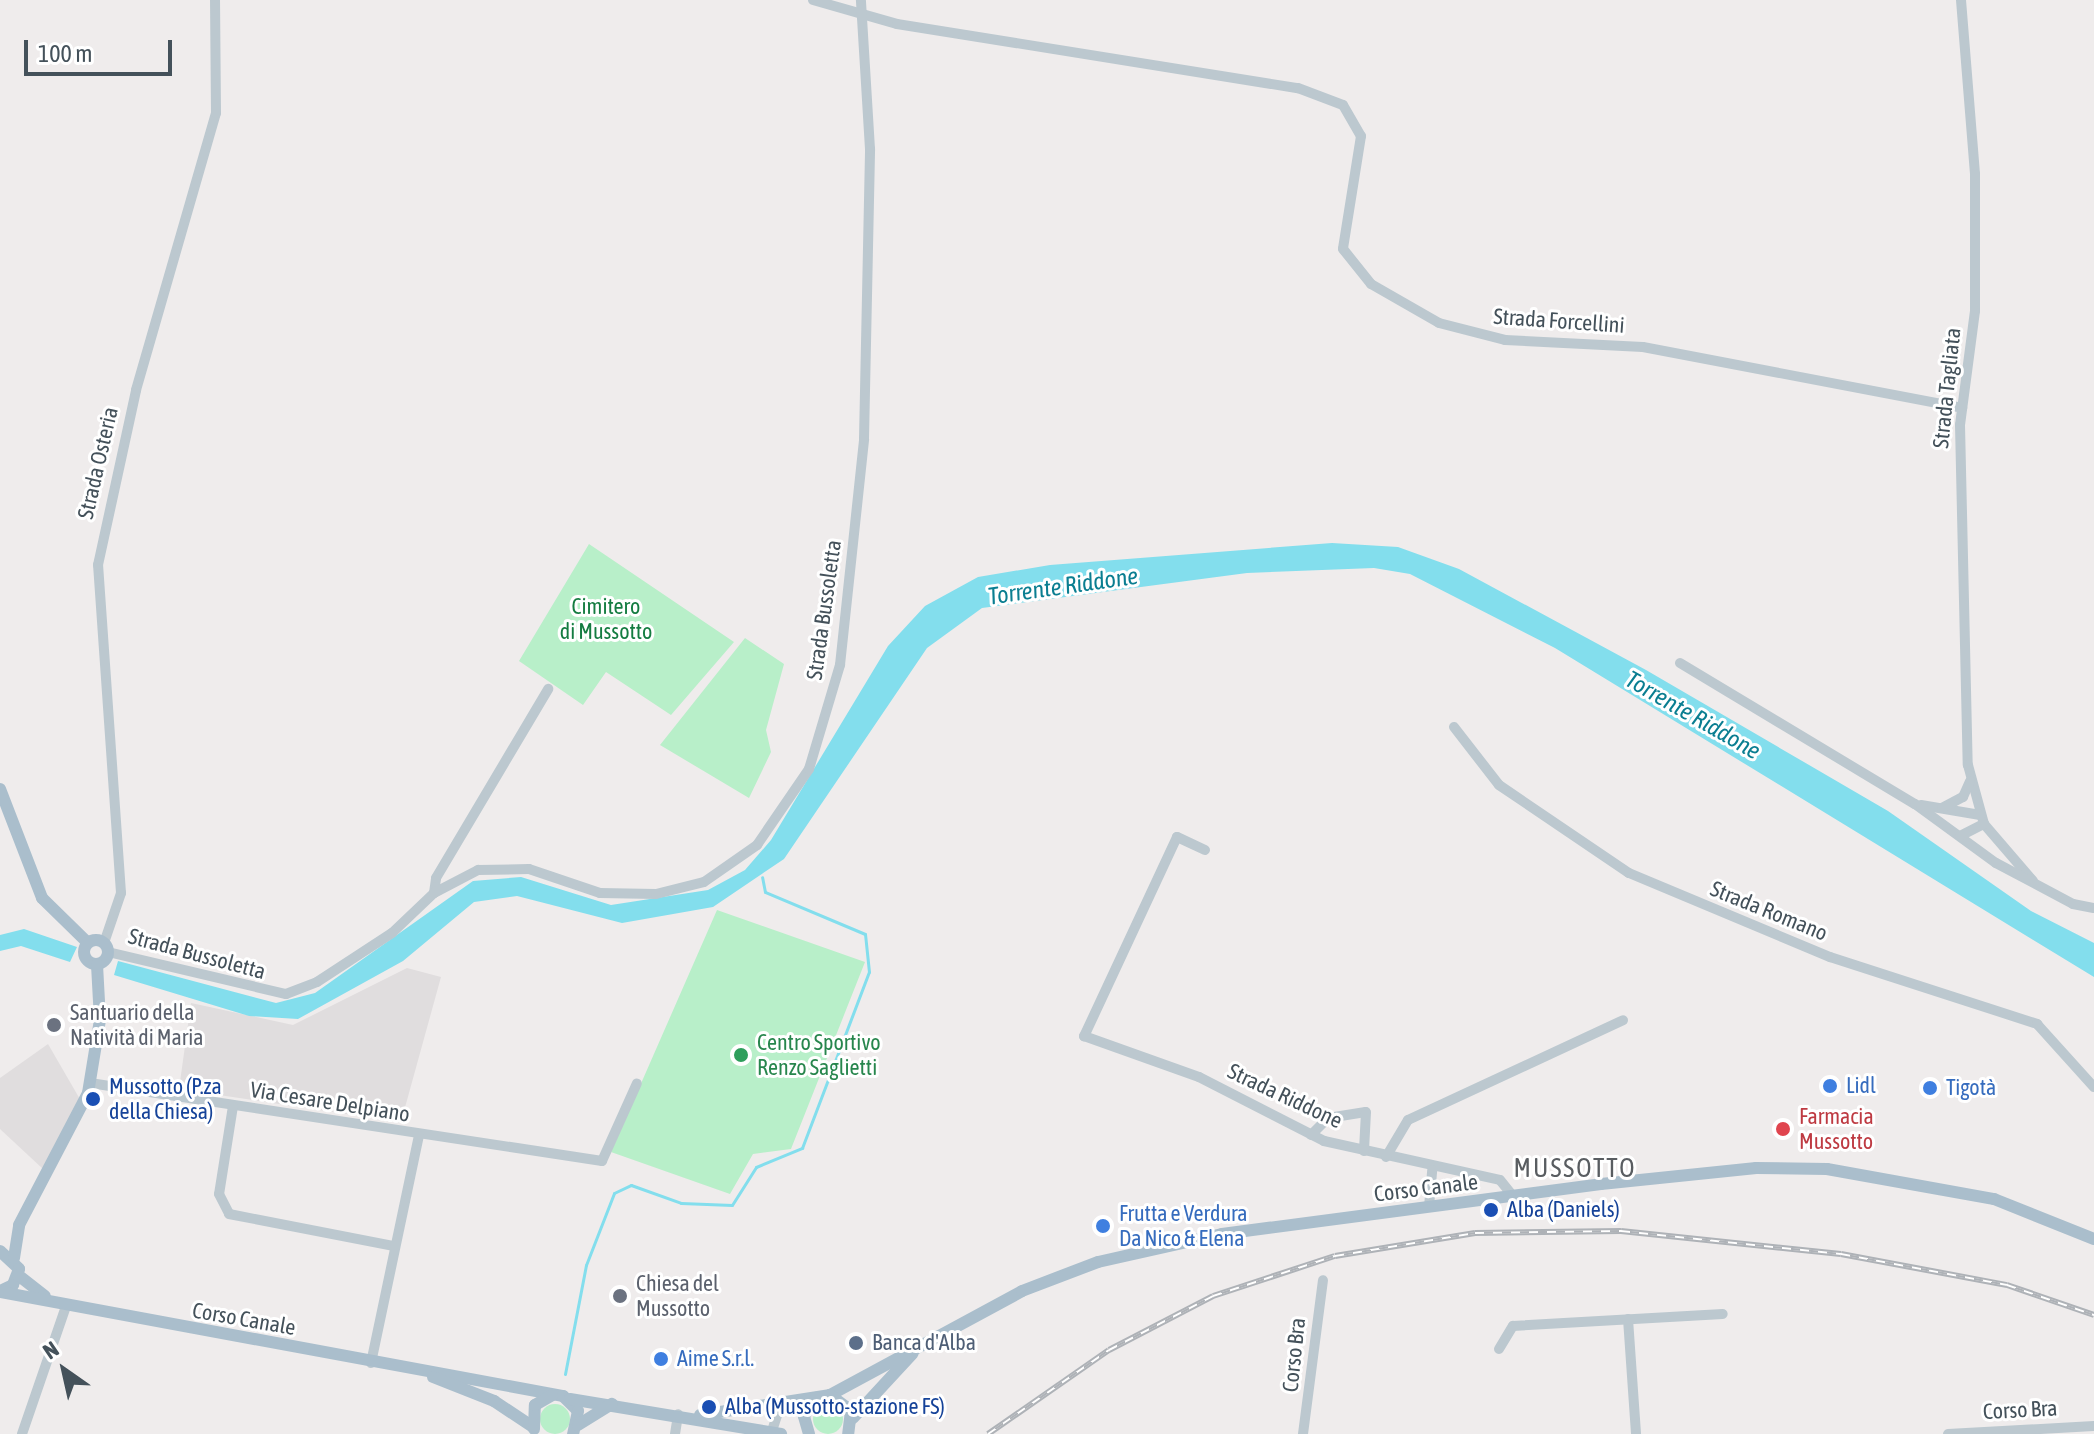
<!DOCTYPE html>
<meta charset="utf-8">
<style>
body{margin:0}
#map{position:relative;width:2094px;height:1434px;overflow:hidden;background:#efecec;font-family:"Asap Condensed",sans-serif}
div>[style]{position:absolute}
.education>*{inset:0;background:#e0ddde}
.green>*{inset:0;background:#b8efc9}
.round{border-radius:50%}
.water>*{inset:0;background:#83deed}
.stream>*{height:3px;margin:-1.5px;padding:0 1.5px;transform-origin:1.5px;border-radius:1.5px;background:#83deed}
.minor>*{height:10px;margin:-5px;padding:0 5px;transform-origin:5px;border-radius:5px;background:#bcc8cf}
.major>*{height:12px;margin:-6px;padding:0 6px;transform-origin:6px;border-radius:6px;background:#aabecc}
.major>.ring{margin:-6px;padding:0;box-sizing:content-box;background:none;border:12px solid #aabecc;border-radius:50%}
.rail>*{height:6px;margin-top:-3px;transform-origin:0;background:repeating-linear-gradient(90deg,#fff 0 9px,#aeb2b7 0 18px);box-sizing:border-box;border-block:2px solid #aeb2b7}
.dots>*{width:22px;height:22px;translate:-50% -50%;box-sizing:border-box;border:4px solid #fff;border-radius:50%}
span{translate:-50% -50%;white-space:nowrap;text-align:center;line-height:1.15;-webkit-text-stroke:6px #fff;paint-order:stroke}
.street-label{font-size:22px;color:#44515a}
.park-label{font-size:22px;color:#147c41}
.worship-label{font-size:22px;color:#5b616d}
.left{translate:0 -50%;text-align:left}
.leisure-label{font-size:22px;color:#27864d}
.transit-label{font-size:22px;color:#164399}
.shop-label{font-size:22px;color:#366cbe}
.health-label{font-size:22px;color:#be3a42}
.service-label{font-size:22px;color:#4e5e75}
.water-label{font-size:24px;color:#0a7e91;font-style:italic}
.quarter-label{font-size:26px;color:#595d61;letter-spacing:2px}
.north{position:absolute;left:24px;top:1330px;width:80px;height:80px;-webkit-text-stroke:6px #fff;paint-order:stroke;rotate:326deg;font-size:22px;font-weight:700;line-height:32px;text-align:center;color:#44515a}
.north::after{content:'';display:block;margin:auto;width:28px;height:36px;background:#44515a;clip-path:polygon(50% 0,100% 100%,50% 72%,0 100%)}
.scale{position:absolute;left:24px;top:40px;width:148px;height:36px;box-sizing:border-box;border:4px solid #44515a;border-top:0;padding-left:10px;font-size:24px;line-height:28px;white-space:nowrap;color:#44515a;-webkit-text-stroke:6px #fff;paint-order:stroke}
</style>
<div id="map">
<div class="education">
<i style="clip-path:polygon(407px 968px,441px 977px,401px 1122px,179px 1089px,191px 1003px,293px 1025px)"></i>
<i style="clip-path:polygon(48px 1044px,81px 1101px,43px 1169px,0 1129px,0 1078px)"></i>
</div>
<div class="green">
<i style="clip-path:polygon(589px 544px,734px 642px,671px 715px,606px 672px,583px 705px,519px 661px)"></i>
<i style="clip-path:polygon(745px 638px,784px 664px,766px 730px,771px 752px,749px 798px,660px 745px)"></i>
<i style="clip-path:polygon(717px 910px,865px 962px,791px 1149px,753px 1154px,730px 1194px,611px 1152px)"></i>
<i class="round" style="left:540px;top:1404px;width:30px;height:30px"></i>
<i class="round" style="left:813px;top:1404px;width:30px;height:30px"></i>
</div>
<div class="water">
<i style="clip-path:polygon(1332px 543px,1398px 547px,1459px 569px,1646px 670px,1888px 811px,2031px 911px,2094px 943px,2094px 977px,1555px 648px,1410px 574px,1374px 568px,1247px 573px,982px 608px,927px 648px,784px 859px,713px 907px,622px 923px,517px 896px,474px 902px,403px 961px,298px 1019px,249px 1016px,114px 975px,118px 961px,276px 1003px,315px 993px,473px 881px,521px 877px,611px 905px,708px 890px,745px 870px,771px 840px,888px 646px,925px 606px,978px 577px,1050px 565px)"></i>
<i style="clip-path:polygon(24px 929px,77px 947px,70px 962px,21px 946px,0 951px,0 935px)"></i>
</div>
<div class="stream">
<i style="left:565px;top:1374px;width:111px;rotate:-79.1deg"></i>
<i style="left:586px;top:1265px;width:77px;rotate:-68.7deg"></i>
<i style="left:614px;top:1193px;width:19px;rotate:-25deg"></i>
<i style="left:631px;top:1185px;width:53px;rotate:19.8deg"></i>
<i style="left:681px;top:1203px;width:51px;rotate:2.2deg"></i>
<i style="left:732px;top:1205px;width:45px;rotate:-57.7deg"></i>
<i style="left:756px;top:1167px;width:50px;rotate:-22.4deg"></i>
<i style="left:802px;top:1148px;width:188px;rotate:-69.2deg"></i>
<i style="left:869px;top:972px;width:38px;rotate:-96deg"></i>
<i style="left:865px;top:934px;width:108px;rotate:-157.2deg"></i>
<i style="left:765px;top:892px;width:15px;rotate:-101deg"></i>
</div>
<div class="minor">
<i style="left:813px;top:0;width:87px;rotate:15.9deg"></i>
<i style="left:897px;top:24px;width:406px;rotate:9.1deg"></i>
<i style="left:1298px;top:88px;width:48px;rotate:20.7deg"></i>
<i style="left:1343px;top:105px;width:36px;rotate:60deg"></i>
<i style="left:1361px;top:136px;width:114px;rotate:99.1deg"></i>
<i style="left:1343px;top:249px;width:45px;rotate:51.3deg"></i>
<i style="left:1371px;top:284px;width:78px;rotate:29.8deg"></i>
<i style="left:1439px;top:323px;width:68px;rotate:14.4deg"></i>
<i style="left:1505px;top:340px;width:138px;rotate:2.9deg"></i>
<i style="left:1643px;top:347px;width:325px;rotate:10.8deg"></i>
<i style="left:1961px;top:0;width:175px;rotate:85.4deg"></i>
<i style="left:1975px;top:174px;width:137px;rotate:90deg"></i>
<i style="left:1975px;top:311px;width:115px;rotate:97.5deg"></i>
<i style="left:1960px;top:425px;width:340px;rotate:88.7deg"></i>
<i style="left:1968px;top:765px;width:61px;rotate:74.8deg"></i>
<i style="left:1984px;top:824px;width:75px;rotate:49.3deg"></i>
<i style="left:1680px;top:663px;width:274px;rotate:31deg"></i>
<i style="left:1915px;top:804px;width:100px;rotate:36.1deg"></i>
<i style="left:1996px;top:863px;width:87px;rotate:28deg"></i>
<i style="left:2073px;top:904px;width:21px;rotate:11deg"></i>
<i style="left:1454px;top:727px;width:73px;rotate:52.2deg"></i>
<i style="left:1499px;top:785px;width:157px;rotate:34.1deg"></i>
<i style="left:1629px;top:873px;width:218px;rotate:22.7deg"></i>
<i style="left:1830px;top:957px;width:218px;rotate:17.9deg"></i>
<i style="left:2037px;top:1024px;width:85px;rotate:47.9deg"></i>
<i style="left:1921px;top:805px;width:60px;rotate:9.6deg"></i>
<i style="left:1942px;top:808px;width:24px;rotate:-28deg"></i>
<i style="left:1963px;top:797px;width:17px;rotate:-66deg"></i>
<i style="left:1960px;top:836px;width:27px;rotate:-27deg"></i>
<i style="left:1205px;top:850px;width:31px;rotate:-155deg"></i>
<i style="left:1177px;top:837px;width:220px;rotate:115deg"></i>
<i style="left:1084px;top:1036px;width:122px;rotate:19.6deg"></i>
<i style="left:1199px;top:1077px;width:140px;rotate:27.1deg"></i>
<i style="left:1324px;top:1141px;width:180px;rotate:12.5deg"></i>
<i style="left:1500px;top:1180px;width:22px;rotate:51deg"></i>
<i style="left:434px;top:893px;width:15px;rotate:-82deg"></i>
<i style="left:436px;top:878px;width:220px;rotate:-59.3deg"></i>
<i style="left:104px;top:943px;width:53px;rotate:-71.2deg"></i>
<i style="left:121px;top:893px;width:329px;rotate:-94deg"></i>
<i style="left:98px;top:565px;width:179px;rotate:-77.7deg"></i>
<i style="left:136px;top:390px;width:288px;rotate:-73.9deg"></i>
<i style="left:216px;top:113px;width:113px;rotate:-90.5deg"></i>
<i style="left:108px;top:952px;width:183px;rotate:13.3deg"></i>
<i style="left:286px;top:994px;width:33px;rotate:-21deg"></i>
<i style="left:317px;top:982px;width:90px;rotate:-33.2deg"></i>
<i style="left:392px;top:933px;width:58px;rotate:-43.6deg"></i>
<i style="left:434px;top:893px;width:50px;rotate:-27.6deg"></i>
<i style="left:478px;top:870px;width:51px;rotate:-1.1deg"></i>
<i style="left:529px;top:869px;width:75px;rotate:18.7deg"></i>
<i style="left:600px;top:893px;width:56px;rotate:1deg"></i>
<i style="left:656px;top:894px;width:49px;rotate:-14deg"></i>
<i style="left:704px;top:882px;width:65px;rotate:-34.9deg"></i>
<i style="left:757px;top:845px;width:92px;rotate:-55.6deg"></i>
<i style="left:809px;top:769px;width:109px;rotate:-73.4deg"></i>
<i style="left:840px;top:665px;width:227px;rotate:-83.9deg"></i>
<i style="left:864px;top:439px;width:290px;rotate:-88.8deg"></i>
<i style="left:870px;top:149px;width:149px;rotate:-93.5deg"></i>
<i style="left:90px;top:1083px;width:518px;rotate:8.66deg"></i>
<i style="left:602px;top:1161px;width:85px;rotate:-65.8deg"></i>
<i style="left:233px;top:1106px;width:89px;rotate:99deg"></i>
<i style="left:219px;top:1194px;width:22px;rotate:63deg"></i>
<i style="left:229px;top:1214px;width:167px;rotate:11deg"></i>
<i style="left:1311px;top:1135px;width:24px;rotate:-45deg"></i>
<i style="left:1328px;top:1118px;width:38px;rotate:-9deg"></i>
<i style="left:1366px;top:1112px;width:39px;rotate:93deg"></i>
<i style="left:1386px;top:1157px;width:43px;rotate:-59.3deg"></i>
<i style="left:1408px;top:1120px;width:237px;rotate:-24.9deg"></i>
<i style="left:1429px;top:1207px;width:37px;rotate:-85deg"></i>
<i style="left:1628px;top:1319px;width:115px;rotate:86deg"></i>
<i style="left:1499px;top:1349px;width:27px;rotate:-59deg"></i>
<i style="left:1513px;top:1326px;width:210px;rotate:-3.3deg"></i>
<i style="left:371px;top:1363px;width:232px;rotate:-78.1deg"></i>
<i style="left:22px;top:1434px;width:135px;rotate:-71deg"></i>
<i style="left:675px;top:1434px;width:20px;rotate:-81deg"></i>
<i style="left:771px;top:1434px;width:29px;rotate:-72deg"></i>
<i style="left:1303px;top:1434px;width:155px;rotate:-82.6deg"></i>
<i style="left:1948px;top:1434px;width:146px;rotate:-3.1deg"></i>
</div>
<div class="major">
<i style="left:0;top:789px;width:117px;rotate:68.9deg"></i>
<i style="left:42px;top:898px;width:64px;rotate:44.4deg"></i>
<i class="ring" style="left:84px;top:940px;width:12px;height:12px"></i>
<i style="left:0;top:1251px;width:26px;rotate:43deg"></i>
<i style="left:19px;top:1269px;width:17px;rotate:111deg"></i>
<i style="left:13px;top:1285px;width:14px;rotate:155deg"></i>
<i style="left:14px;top:1258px;width:33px;rotate:-81deg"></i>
<i style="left:19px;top:1225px;width:149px;rotate:-62.4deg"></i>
<i style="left:88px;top:1093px;width:74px;rotate:-80.7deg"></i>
<i style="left:100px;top:1020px;width:55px;rotate:-93.1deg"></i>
<i style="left:18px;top:1275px;width:34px;rotate:38deg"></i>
<i style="left:0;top:1292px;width:573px;rotate:10.47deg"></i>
<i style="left:563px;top:1396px;width:21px;rotate:45deg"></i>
<i style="left:578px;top:1411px;width:24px;rotate:102deg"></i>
<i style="left:433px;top:1377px;width:66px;rotate:21.5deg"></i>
<i style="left:494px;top:1401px;width:47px;rotate:33.7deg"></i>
<i style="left:830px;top:1395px;width:218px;rotate:-28.4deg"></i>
<i style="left:1022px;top:1291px;width:81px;rotate:-20.9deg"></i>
<i style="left:1098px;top:1262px;width:127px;rotate:-12.7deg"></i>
<i style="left:1222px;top:1234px;width:382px;rotate:-7.5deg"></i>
<i style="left:1601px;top:1184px;width:156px;rotate:-5.9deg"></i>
<i style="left:1756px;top:1168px;width:71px;rotate:0.8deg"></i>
<i style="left:1827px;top:1169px;width:170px;rotate:10.2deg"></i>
<i style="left:1994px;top:1199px;width:108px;rotate:21.8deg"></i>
<i style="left:570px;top:1399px;width:214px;rotate:9.4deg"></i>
<i style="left:700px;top:1415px;width:132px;rotate:-8.7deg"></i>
<i style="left:830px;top:1395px;width:26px;rotate:37deg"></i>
<i style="left:851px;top:1411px;width:23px;rotate:97deg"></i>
<i style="left:853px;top:1418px;width:88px;rotate:-47.3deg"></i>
<i style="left:578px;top:1425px;width:40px;rotate:-32deg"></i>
<i style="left:534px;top:1429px;width:24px;rotate:-88deg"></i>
<i style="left:535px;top:1405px;width:20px;rotate:-30deg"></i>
<i style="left:809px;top:1434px;width:19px;rotate:-106deg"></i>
<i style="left:804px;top:1416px;width:22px;rotate:-56deg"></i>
</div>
<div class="rail">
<i style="left:988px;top:1434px;width:147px;rotate:-34.8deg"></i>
<i style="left:1109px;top:1350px;width:117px;rotate:-27.4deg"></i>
<i style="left:1213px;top:1296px;width:128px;rotate:-18.2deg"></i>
<i style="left:1335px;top:1256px;width:142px;rotate:-9.3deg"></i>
<i style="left:1475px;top:1233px;width:146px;rotate:-0.8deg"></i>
<i style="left:1621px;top:1231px;width:221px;rotate:6deg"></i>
<i style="left:1841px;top:1254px;width:169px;rotate:10.6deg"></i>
<i style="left:2007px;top:1285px;width:92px;rotate:19deg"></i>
</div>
<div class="dots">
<i style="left:54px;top:1025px;background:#6b7280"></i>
<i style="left:741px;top:1055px;background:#2e9e5b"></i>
<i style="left:1830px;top:1086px;background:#3f7fe0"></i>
<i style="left:1930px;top:1088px;background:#3f7fe0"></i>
<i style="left:93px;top:1099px;background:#1a4fb4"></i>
<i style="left:1783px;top:1129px;background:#e0444e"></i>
<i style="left:1491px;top:1210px;background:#1a4fb4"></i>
<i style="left:1103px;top:1226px;background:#3f7fe0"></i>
<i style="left:620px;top:1296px;background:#6b7280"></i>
<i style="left:856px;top:1343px;background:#5c6f8a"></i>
<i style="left:661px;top:1359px;background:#3f7fe0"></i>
<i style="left:709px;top:1407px;background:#1a4fb4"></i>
</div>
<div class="street-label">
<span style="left:1559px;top:321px;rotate:4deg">Strada Forcellini</span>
<span style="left:1947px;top:388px;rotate:-84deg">Strada Tagliata</span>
<span style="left:98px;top:463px;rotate:-77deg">Strada Osteria</span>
<span style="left:824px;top:610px;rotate:-82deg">Strada Bussoletta</span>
<span style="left:1769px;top:911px;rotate:22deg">Strada Romano</span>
<span style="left:197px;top:954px;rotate:15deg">Strada Bussoletta</span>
<span style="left:1285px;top:1096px;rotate:25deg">Strada Riddone</span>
<span style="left:330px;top:1102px;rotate:9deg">Via Cesare Delpiano</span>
<span style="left:1426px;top:1188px;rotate:-7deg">Corso Canale</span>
<span style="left:244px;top:1319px;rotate:10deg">Corso Canale</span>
<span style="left:1294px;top:1355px;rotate:-84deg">Corso Bra</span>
<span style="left:2020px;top:1410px;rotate:-3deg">Corso Bra</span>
</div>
<div class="park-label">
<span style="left:606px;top:619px">Cimitero<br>di Mussotto</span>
</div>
<div class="worship-label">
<span class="left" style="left:70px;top:1025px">Santuario della<br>Natività di Maria</span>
<span class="left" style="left:636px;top:1296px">Chiesa del<br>Mussotto</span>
</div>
<div class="leisure-label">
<span class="left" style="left:757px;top:1055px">Centro Sportivo<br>Renzo Saglietti</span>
</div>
<div class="transit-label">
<span class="left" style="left:109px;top:1099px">Mussotto (P.za<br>della Chiesa)</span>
<span class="left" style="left:1507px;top:1210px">Alba (Daniels)</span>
<span class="left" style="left:725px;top:1407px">Alba (Mussotto-stazione FS)</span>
</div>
<div class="shop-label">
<span class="left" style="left:1846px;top:1086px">Lidl</span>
<span class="left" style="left:1946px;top:1088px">Tigotà</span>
<span class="left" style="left:1119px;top:1226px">Frutta e Verdura<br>Da Nico &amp; Elena</span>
<span class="left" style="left:677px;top:1359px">Aime S.r.l.</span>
</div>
<div class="health-label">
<span class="left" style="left:1799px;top:1129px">Farmacia<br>Mussotto</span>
</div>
<div class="service-label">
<span class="left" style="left:872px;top:1343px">Banca d'Alba</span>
</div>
<div class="water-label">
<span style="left:1063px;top:586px;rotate:-8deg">Torrente Riddone</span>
<span style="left:1693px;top:715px;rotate:30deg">Torrente Riddone</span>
</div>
<div class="quarter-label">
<span style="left:1575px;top:1169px">MUSSOTTO</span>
</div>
<div class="north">N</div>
<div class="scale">100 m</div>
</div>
